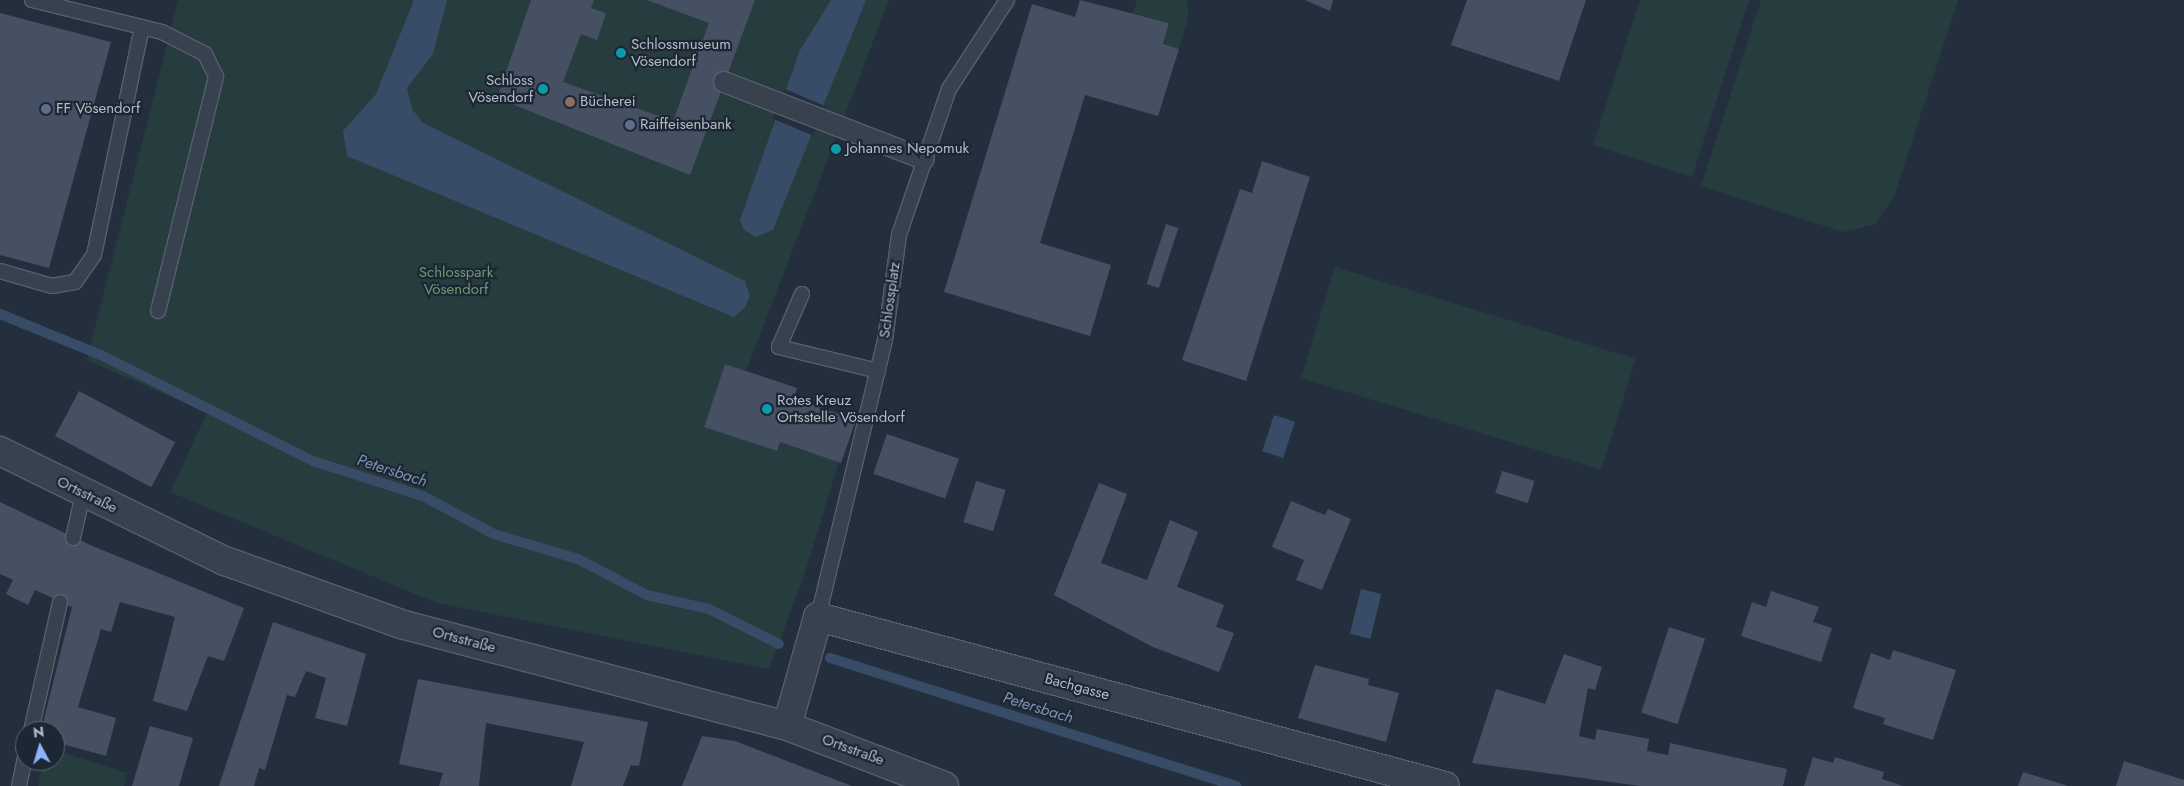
<!DOCTYPE html>
<meta charset="utf-8">
<style>
body{margin:0}
#map{position:relative;width:2184px;height:786px;overflow:hidden;background:#242f3e;font-family:Jost,sans-serif}
div>[style]{position:absolute}
.green>*{inset:0;background:#263c3f;transform-origin:0 0}
.water>*{inset:0;background:#394c67;transform-origin:0 0}
.pier>*{inset:0;background:#242f3e;transform-origin:0 0}
.stream>*{height:10px;margin:-5px;padding:0 5px;transform-origin:5px;border-radius:5px;background:#394c67}
.building>*{inset:0;background:#455162;transform-origin:0 0}
.roads{filter:drop-shadow(1px 0 #565f6c) drop-shadow(-1px 0 #565f6c) drop-shadow(0 1px #565f6c) drop-shadow(0 -1px #565f6c)}
.service>*{height:14px;margin:-7px;padding:0 7px;transform-origin:7px;border-radius:7px;background:#38414e}
.pedestrian>*{height:20px;margin:-10px;padding:0 10px;transform-origin:10px;border-radius:10px;background:#38414e}
.minor>*{height:28px;margin:-14px;padding:0 14px;transform-origin:14px;border-radius:14px;background:#38414e}
.tertiary>*{height:28px;margin:-14px;padding:0 14px;transform-origin:14px;border-radius:14px;background:#38414e}
.dots>*{width:14px;height:14px;translate:-50% -50%;box-sizing:border-box;border:2px solid #1d2633;border-radius:50%}
span{translate:-50% -50%;white-space:nowrap;text-align:center;line-height:1.15;-webkit-text-stroke:4.5px #1d2633;paint-order:stroke}
.poi-label{font-size:15px;color:#b4bcc9}
.left{translate:0 -50%;text-align:left}
.right{translate:-100% -50%;text-align:right}
.park-label{font-size:15px;color:#6b9a76}
.street-label{font-size:15px;color:#b4bcc9}
.water-label{font-size:16px;color:#7c92b1;font-style:italic}
.north{position:absolute;left:15px;top:721px;width:50px;height:50px;box-sizing:border-box;background:#1d2633;border:1px solid #59626f;border-radius:50%;rotate:354deg;font-size:14px;font-weight:700;line-height:20px;text-align:center;color:#b4bcc9}
.north::after{content:'';display:block;margin:auto;width:18px;height:22px;background:#8ab4f8;clip-path:polygon(50% 0,100% 100%,50% 72%,0 100%)}
</style>
<div id="map">
<div class="green">
<i style="clip-path:polygon(178px 0,889px 0,746px 371px,725px 364px,704px 426px,776px 451px,780px 442px,839px 462px,804px 576px,769px 669px,437px 603px,170px 492px,207px 413px,87px 360px)"></i>
<i style="clip-path:polygon(1137px 0,1187px 0,1188px 18px,1179px 49px,1163px 44px,1169px 23px,1133px 13px)"></i>
<i style="clip-path:polygon(1640px 0,1749px 0,1692px 177px,1593px 145px)"></i>
<i style="clip-path:polygon(1761px 0,1958px 0,1894px 197px,1875px 224px,1843px 232px,1701px 186px)"></i>
<i style="left:1335px;top:267px;width:314px;height:116px;rotate:17deg"></i>
<i style="clip-path:polygon(55px 750px,127px 773px,124px 786px,38px 786px,44px 761px,55px 761px)"></i>
</div>
<div class="water">
<i style="clip-path:polygon(414px 0,447px 0,433px 54px,407px 88px,412px 109px,423px 123px,745px 281px,750px 296px,745px 307px,734px 317px,347px 156px,343px 131px,376px 94px)"></i>
<i style="clip-path:polygon(831px 0,866px 0,773px 230px,756px 237px,744px 230px,740px 220px,800px 50px)"></i>
<i style="left:1274px;top:415px;width:22px;height:38px;rotate:18deg"></i>
<i style="left:1361px;top:589px;width:21px;height:46px;rotate:14deg"></i>
</div>
<div class="pier">
<i style="left:785px;top:89px;width:44px;height:32px;rotate:23deg"></i>
</div>
<div class="stream">
<i style="left:0;top:314px;width:109px;rotate:22.1deg"></i>
<i style="left:101px;top:355px;width:237px;rotate:26.6deg"></i>
<i style="left:313px;top:461px;width:115px;rotate:17.7deg"></i>
<i style="left:423px;top:496px;width:81px;rotate:28.2deg"></i>
<i style="left:494px;top:534px;width:88px;rotate:16.6deg"></i>
<i style="left:578px;top:559px;width:78px;rotate:27.6deg"></i>
<i style="left:647px;top:595px;width:64px;rotate:12.7deg"></i>
<i style="left:709px;top:609px;width:78px;rotate:26.6deg"></i>
<i style="left:830px;top:658px;width:426px;rotate:17.5deg"></i>
</div>
<div class="building">
<i style="clip-path:polygon(531px 0,594px 0,591px 8px,606px 13px,597px 40px,581px 34px,563px 82px,673px 121px,709px 23px,647px 0,755px 0,690px 175px,497px 98px)"></i>
<i style="clip-path:polygon(1080px 0,1169px 23px,1163px 44px,1179px 49px,1158px 116px,1085px 95px,1040px 243px,1111px 265px,1090px 336px,944px 292px,1032px 4px,1075px 17px)"></i>
<i style="clip-path:polygon(1305px 0,1333px 0,1330px 11px)"></i>
<i style="clip-path:polygon(1467px 0,1586px 0,1559px 81px,1451px 45px)"></i>
<i style="clip-path:polygon(0 13px,111px 42px,49px 268px,0 255px)"></i>
<i style="clip-path:polygon(1262px 161px,1310px 177px,1246px 381px,1182px 360px,1240px 189px,1252px 193px)"></i>
<i style="left:1166px;top:224px;width:13px;height:63px;rotate:18deg"></i>
<i style="clip-path:polygon(725px 364px,797px 388px,794px 398px,856px 420px,841px 463px,780px 442px,777px 451px,704px 427px)"></i>
<i style="left:79px;top:391px;width:109px;height:51px;rotate:28deg"></i>
<i style="left:887px;top:434px;width:76px;height:42px;rotate:19deg"></i>
<i style="left:1502px;top:471px;width:34px;height:23px;rotate:17deg"></i>
<i style="left:976px;top:481px;width:31px;height:43px;rotate:17deg"></i>
<i style="clip-path:polygon(1099px 483px,1127px 494px,1101px 563px,1147px 580px,1170px 520px,1198px 532px,1177px 587px,1224px 605px,1216px 627px,1234px 633px,1219px 672px,1153px 647px,1054px 595px)"></i>
<i style="clip-path:polygon(1291px 501px,1325px 515px,1328px 509px,1351px 519px,1322px 590px,1296px 580px,1304px 560px,1272px 547px)"></i>
<i style="clip-path:polygon(0 502px,90px 545px,244px 608px,224px 661px,208px 656px,187px 711px,153px 701px,175px 617px,120px 602px,111px 632px,101px 629px,78px 707px,116px 718px,106px 756px,55px 742px,55px 731px,41px 731px,72px 607px,35px 590px,28px 605px,6px 594px,13px 580px,0 574px)"></i>
<i style="clip-path:polygon(1771px 591px,1819px 607px,1813px 622px,1832px 628px,1821px 662px,1741px 636px,1752px 602px,1766px 607px)"></i>
<i style="clip-path:polygon(273px 622px,366px 654px,347px 726px,315px 718px,326px 678px,306px 671px,295px 697px,287px 695px,265px 770px,259px 768px,254px 786px,219px 786px)"></i>
<i style="left:1669px;top:627px;width:38px;height:90px;rotate:18deg"></i>
<i style="clip-path:polygon(1893px 650px,1956px 670px,1933px 740px,1883px 724px,1885px 718px,1853px 708px,1871px 653px,1890px 660px)"></i>
<i style="clip-path:polygon(1564px 654px,1602px 667px,1595px 690px,1588px 688px,1579px 736px,1595px 740px,1597px 729px,1649px 739px,1647px 751px,1668px 755px,1670px 743px,1787px 769px,1783px 786px,1640px 786px,1472px 763px,1496px 689px,1545px 704px)"></i>
<i style="clip-path:polygon(1315px 665px,1369px 679px,1368px 685px,1399px 693px,1386px 742px,1298px 718px)"></i>
<i style="clip-path:polygon(418px 679px,648px 722px,639px 766px,631px 765px,623px 786px,571px 786px,584px 742px,486px 723px,479px 786px,439px 786px,443px 773px,399px 764px)"></i>
<i style="clip-path:polygon(150px 726px,193px 738px,179px 786px,132px 786px)"></i>
<i style="clip-path:polygon(702px 736px,735px 741px,852px 786px,682px 786px)"></i>
<i style="clip-path:polygon(1813px 757px,1833px 763px,1835px 757px,1884px 772px,1882px 779px,1903px 786px,1804px 786px)"></i>
<i style="clip-path:polygon(2124px 761px,2184px 780px,2184px 786px,2116px 786px)"></i>
<i style="clip-path:polygon(2023px 772px,2068px 786px,2018px 786px)"></i>
</div>
<div class="roads">
<div class="service">
<i style="left:32px;top:0;width:134px;rotate:13.8deg"></i>
<i style="left:162px;top:32px;width:48px;rotate:27.1deg"></i>
<i style="left:205px;top:54px;width:25px;rotate:64deg"></i>
<i style="left:216px;top:77px;width:241px;rotate:103.9deg"></i>
<i style="left:0;top:271px;width:54px;rotate:16.1deg"></i>
<i style="left:52px;top:286px;width:23px;rotate:-10deg"></i>
<i style="left:75px;top:282px;width:33px;rotate:-55deg"></i>
<i style="left:94px;top:255px;width:233px;rotate:-78.1deg"></i>
<i style="left:802px;top:294px;width:58px;rotate:113.5deg"></i>
<i style="left:779px;top:347px;width:102px;rotate:13.6deg"></i>
<i style="left:73px;top:538px;width:45px;rotate:-77.2deg"></i>
<i style="left:818px;top:617px;width:285px;rotate:-76.4deg"></i>
<i style="left:885px;top:340px;width:106px;rotate:-82.4deg"></i>
<i style="left:899px;top:235px;width:154px;rotate:-71.1deg"></i>
<i style="left:949px;top:89px;width:106px;rotate:-56.9deg"></i>
<i style="left:31px;top:731px;width:132px;rotate:-77.3deg"></i>
<i style="left:19px;top:786px;width:30px;rotate:-78deg"></i>
</div>
<div class="pedestrian">
<i style="left:724px;top:82px;width:214px;rotate:21.1deg"></i>
</div>
<div class="minor">
<i style="left:787px;top:726px;width:113px;rotate:-74.1deg"></i>
<i style="left:818px;top:617px;width:649px;rotate:15.08deg"></i>
</div>
<div class="tertiary">
<i style="left:0;top:451px;width:250px;rotate:26.1deg"></i>
<i style="left:225px;top:561px;width:187px;rotate:19.7deg"></i>
<i style="left:401px;top:624px;width:399px;rotate:14.8deg"></i>
<i style="left:787px;top:726px;width:168px;rotate:20.9deg"></i>
</div>
</div>
<div class="dots">
<i style="left:621px;top:53px;background:#0f9aa8"></i>
<i style="left:543px;top:89px;background:#0f9aa8"></i>
<i style="left:570px;top:102px;background:#8d6e63"></i>
<i style="left:46px;top:109px;background:#5c6f8a"></i>
<i style="left:630px;top:125px;background:#5c6f8a"></i>
<i style="left:836px;top:149px;background:#0f9aa8"></i>
<i style="left:767px;top:409px;background:#0f9aa8"></i>
</div>
<div class="poi-label">
<span class="left" style="left:631px;top:53px">Schlossmuseum<br>Vösendorf</span>
<span class="right" style="left:533px;top:89px">Schloss<br>Vösendorf</span>
<span class="left" style="left:580px;top:102px">Bücherei</span>
<span class="left" style="left:56px;top:109px">FF Vösendorf</span>
<span class="left" style="left:640px;top:125px">Raiffeisenbank</span>
<span class="left" style="left:846px;top:149px">Johannes Nepomuk</span>
<span class="left" style="left:777px;top:409px">Rotes Kreuz<br>Ortsstelle Vösendorf</span>
</div>
<div class="park-label">
<span style="left:456px;top:281px">Schlosspark<br>Vösendorf</span>
</div>
<div class="street-label">
<span style="left:890px;top:300px;rotate:-82deg">Schlossplatz</span>
<span style="left:87px;top:495px;rotate:26deg">Ortsstraße</span>
<span style="left:464px;top:640px;rotate:15deg">Ortsstraße</span>
<span style="left:1077px;top:687px;rotate:15deg">Bachgasse</span>
<span style="left:853px;top:750px;rotate:20deg">Ortsstraße</span>
</div>
<div class="water-label">
<span style="left:392px;top:471px;rotate:18deg">Petersbach</span>
<span style="left:1038px;top:708px;rotate:17deg">Petersbach</span>
</div>
<div class="north">N</div>
</div>
